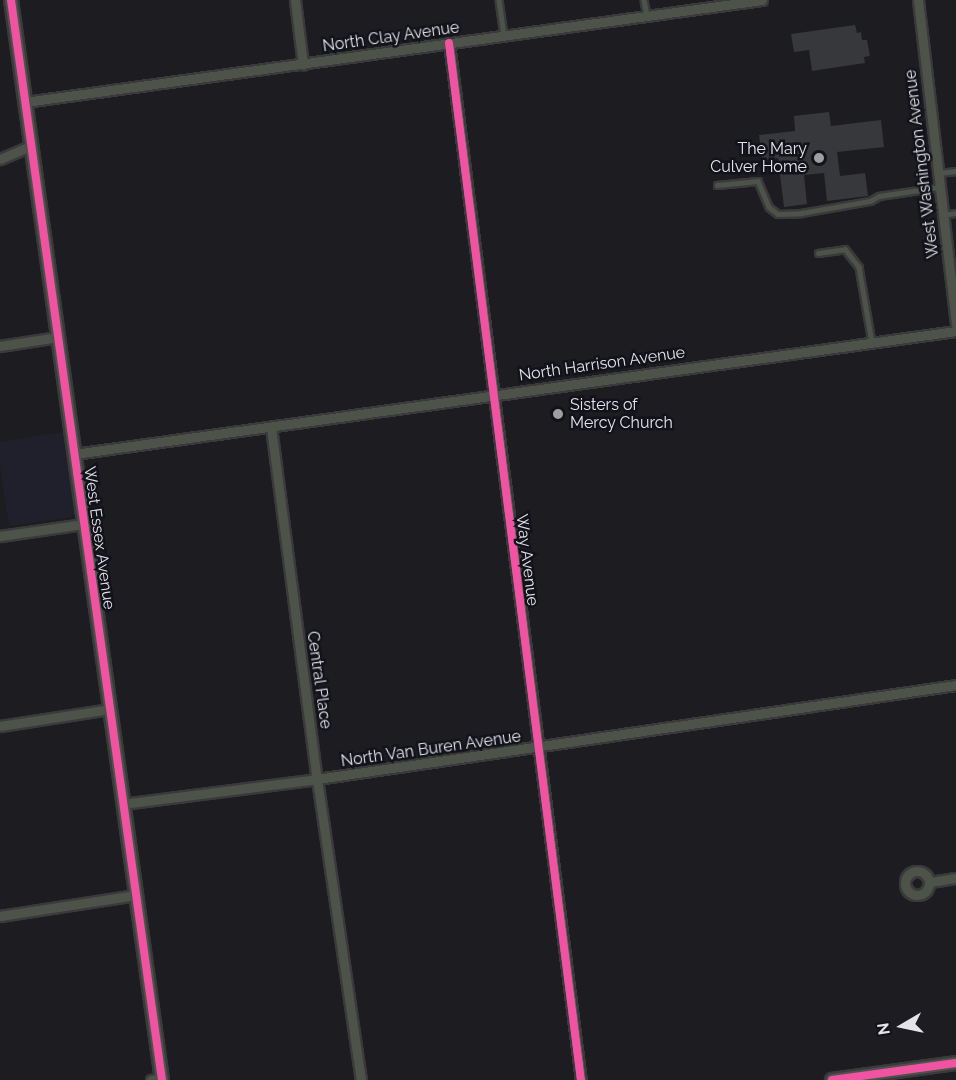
<!DOCTYPE html>
<style>
body{margin:0}
#map{position:relative;width:956px;height:1080px;overflow:hidden;background:#1d1d21;font-family:Raleway,sans-serif}
div>[style]{position:absolute}
.built>*{inset:0;background:#1f202b}
.building>*{inset:0;background:#37383b}
.roads{filter:drop-shadow(2px 0 #3a3a3c) drop-shadow(-2px 0 #3a3a3c) drop-shadow(0 2px #3a3a3c) drop-shadow(0 -2px #3a3a3c)}
.service>*{height:4.5px;margin:-2.25px;padding:0 2.25px;transform-origin:2.25px;border-radius:2.25px;background:#4d5349}
.minor>*{height:9px;margin:-4.5px;padding:0 4.5px;transform-origin:4.5px;border-radius:4.5px;background:#4d5349}
.minor>.ring{margin:-4.5px;padding:0;box-sizing:content-box;background:none;border:9px solid #4d5349;border-radius:50%}
.tertiary>*{height:12px;margin:-6px;padding:0 6px;transform-origin:6px;border-radius:6px;background:#4d5349}
.cycleway>*{height:8px;margin:-4px;padding:0 4px;transform-origin:4px;border-radius:4px;background:#f153a3}
.dots>*{width:16px;height:16px;translate:-50% -50%;box-sizing:border-box;border:3px solid #12121a;border-radius:50%}
span{translate:-50% -50%;white-space:nowrap;text-align:center;line-height:1.15;-webkit-text-stroke:5px #12121a;paint-order:stroke}
.street-label{font-size:16px;color:#e3e3e9}
.poi-label{font-size:16px;color:#e3e3e9}
.right{translate:-100% -50%;text-align:right}
.left{translate:0 -50%;text-align:left}
.north{position:absolute;left:872px;top:996px;width:60px;height:60px;-webkit-text-stroke:4px #12121a;paint-order:stroke;rotate:261deg;font-size:16px;font-weight:700;line-height:24px;text-align:center;color:#e3e3e9}
.north::after{content:'';display:block;margin:auto;width:21px;height:27px;background:#e3e3e9;clip-path:polygon(50% 0,100% 100%,50% 72%,0 100%)}
</style>
<div id="map">
<div class="built">
<i style="clip-path:polygon(63px 432px,75px 512px,72px 517px,9px 526px,0 465px,0 442px)"></i>
</div>
<div class="building">
<i style="clip-path:polygon(855px 25px,857px 33px,861px 32px,862px 40px,867px 40px,870px 56px,864px 57px,865px 63px,812px 71px,809px 50px,794px 52px,791px 34px)"></i>
<i style="clip-path:polygon(829px 112px,831px 126px,881px 120px,884px 147px,837px 152px,840px 176px,865px 173px,868px 196px,827px 201px,824px 173px,804px 175px,807px 204px,784px 207px,778px 158px,762px 160px,759px 135px,795px 131px,794px 116px)"></i>
</div>
<div class="roads">
<div class="service">
<i style="left:499px;top:0;width:35px;rotate:82deg"></i>
<i style="left:644px;top:0;width:16px;rotate:79deg"></i>
<i style="left:938px;top:173px;width:18px;rotate:-6deg"></i>
<i style="left:717px;top:185px;width:41px;rotate:-5.6deg"></i>
<i style="left:758px;top:181px;width:28px;rotate:67deg"></i>
<i style="left:769px;top:207px;width:11px;rotate:38deg"></i>
<i style="left:778px;top:214px;width:23px;rotate:-2deg"></i>
<i style="left:801px;top:213px;width:70px;rotate:-9.9deg"></i>
<i style="left:870px;top:201px;width:10px;rotate:-29deg"></i>
<i style="left:879px;top:196px;width:61px;rotate:-8.5deg"></i>
<i style="left:943px;top:215px;width:13px;rotate:-9deg"></i>
<i style="left:818px;top:253px;width:27px;rotate:-8deg"></i>
<i style="left:845px;top:249px;width:23px;rotate:52deg"></i>
<i style="left:859px;top:267px;width:76px;rotate:80.2deg"></i>
</div>
<div class="minor">
<i style="left:295px;top:0;width:65px;rotate:83deg"></i>
<i style="left:918px;top:0;width:326px;rotate:83.3deg"></i>
<i style="left:449px;top:43px;width:1045px;rotate:82.75deg"></i>
<i style="left:25px;top:102px;width:744px;rotate:-7.88deg"></i>
<i style="left:0;top:159px;width:34px;rotate:-23deg"></i>
<i style="left:0;top:346px;width:59px;rotate:-8.8deg"></i>
<i style="left:271px;top:427px;width:355px;rotate:82.6deg"></i>
<i style="left:317px;top:779px;width:304px;rotate:81.7deg"></i>
<i style="left:74px;top:454px;width:891px;rotate:-7.94deg"></i>
<i style="left:0;top:536px;width:84px;rotate:-8.2deg"></i>
<i style="left:0;top:726px;width:111px;rotate:-8.8deg"></i>
<i style="left:123px;top:804px;width:196px;rotate:-7.3deg"></i>
<i style="left:317px;top:779px;width:646px;rotate:-8.37deg"></i>
<i class="ring" style="left:905px;top:871px;width:15px;height:15px"></i>
<i style="left:930px;top:882px;width:26px;rotate:-9deg"></i>
<i style="left:0;top:916px;width:138px;rotate:-8.8deg"></i>
<i style="left:151px;top:1080px;width:11px;rotate:-10deg"></i>
</div>
<div class="tertiary">
<i style="left:11px;top:0;width:1091px;rotate:82.04deg"></i>
<i style="left:832px;top:1080px;width:125px;rotate:-7.8deg"></i>
</div>
</div>
<div class="cycleway">
<i style="left:11px;top:0;width:1091px;rotate:82.04deg"></i>
<i style="left:449px;top:43px;width:1045px;rotate:82.75deg"></i>
<i style="left:832px;top:1080px;width:125px;rotate:-7.8deg"></i>
</div>
<div class="dots">
<i style="left:819px;top:158px;background:#9e9ea3"></i>
<i style="left:558px;top:414px;background:#9e9ea3"></i>
</div>
<div class="street-label">
<span style="left:391px;top:37px;rotate:-8deg">North Clay Avenue</span>
<span style="left:922px;top:164px;rotate:-97deg">West Washington Avenue</span>
<span style="left:602px;top:364px;rotate:-8deg">North Harrison Avenue</span>
<span style="left:99px;top:538px;rotate:82deg">West Essex Avenue</span>
<span style="left:527px;top:560px;rotate:83deg">Way Avenue</span>
<span style="left:319px;top:680px;rotate:82deg">Central Place</span>
<span style="left:431px;top:749px;rotate:-8deg">North Van Buren Avenue</span>
</div>
<div class="poi-label">
<span class="right" style="left:807px;top:158px">The Mary<br>Culver Home</span>
<span class="left" style="left:570px;top:414px">Sisters of<br>Mercy Church</span>
</div>
<div class="north">N</div>
</div>
